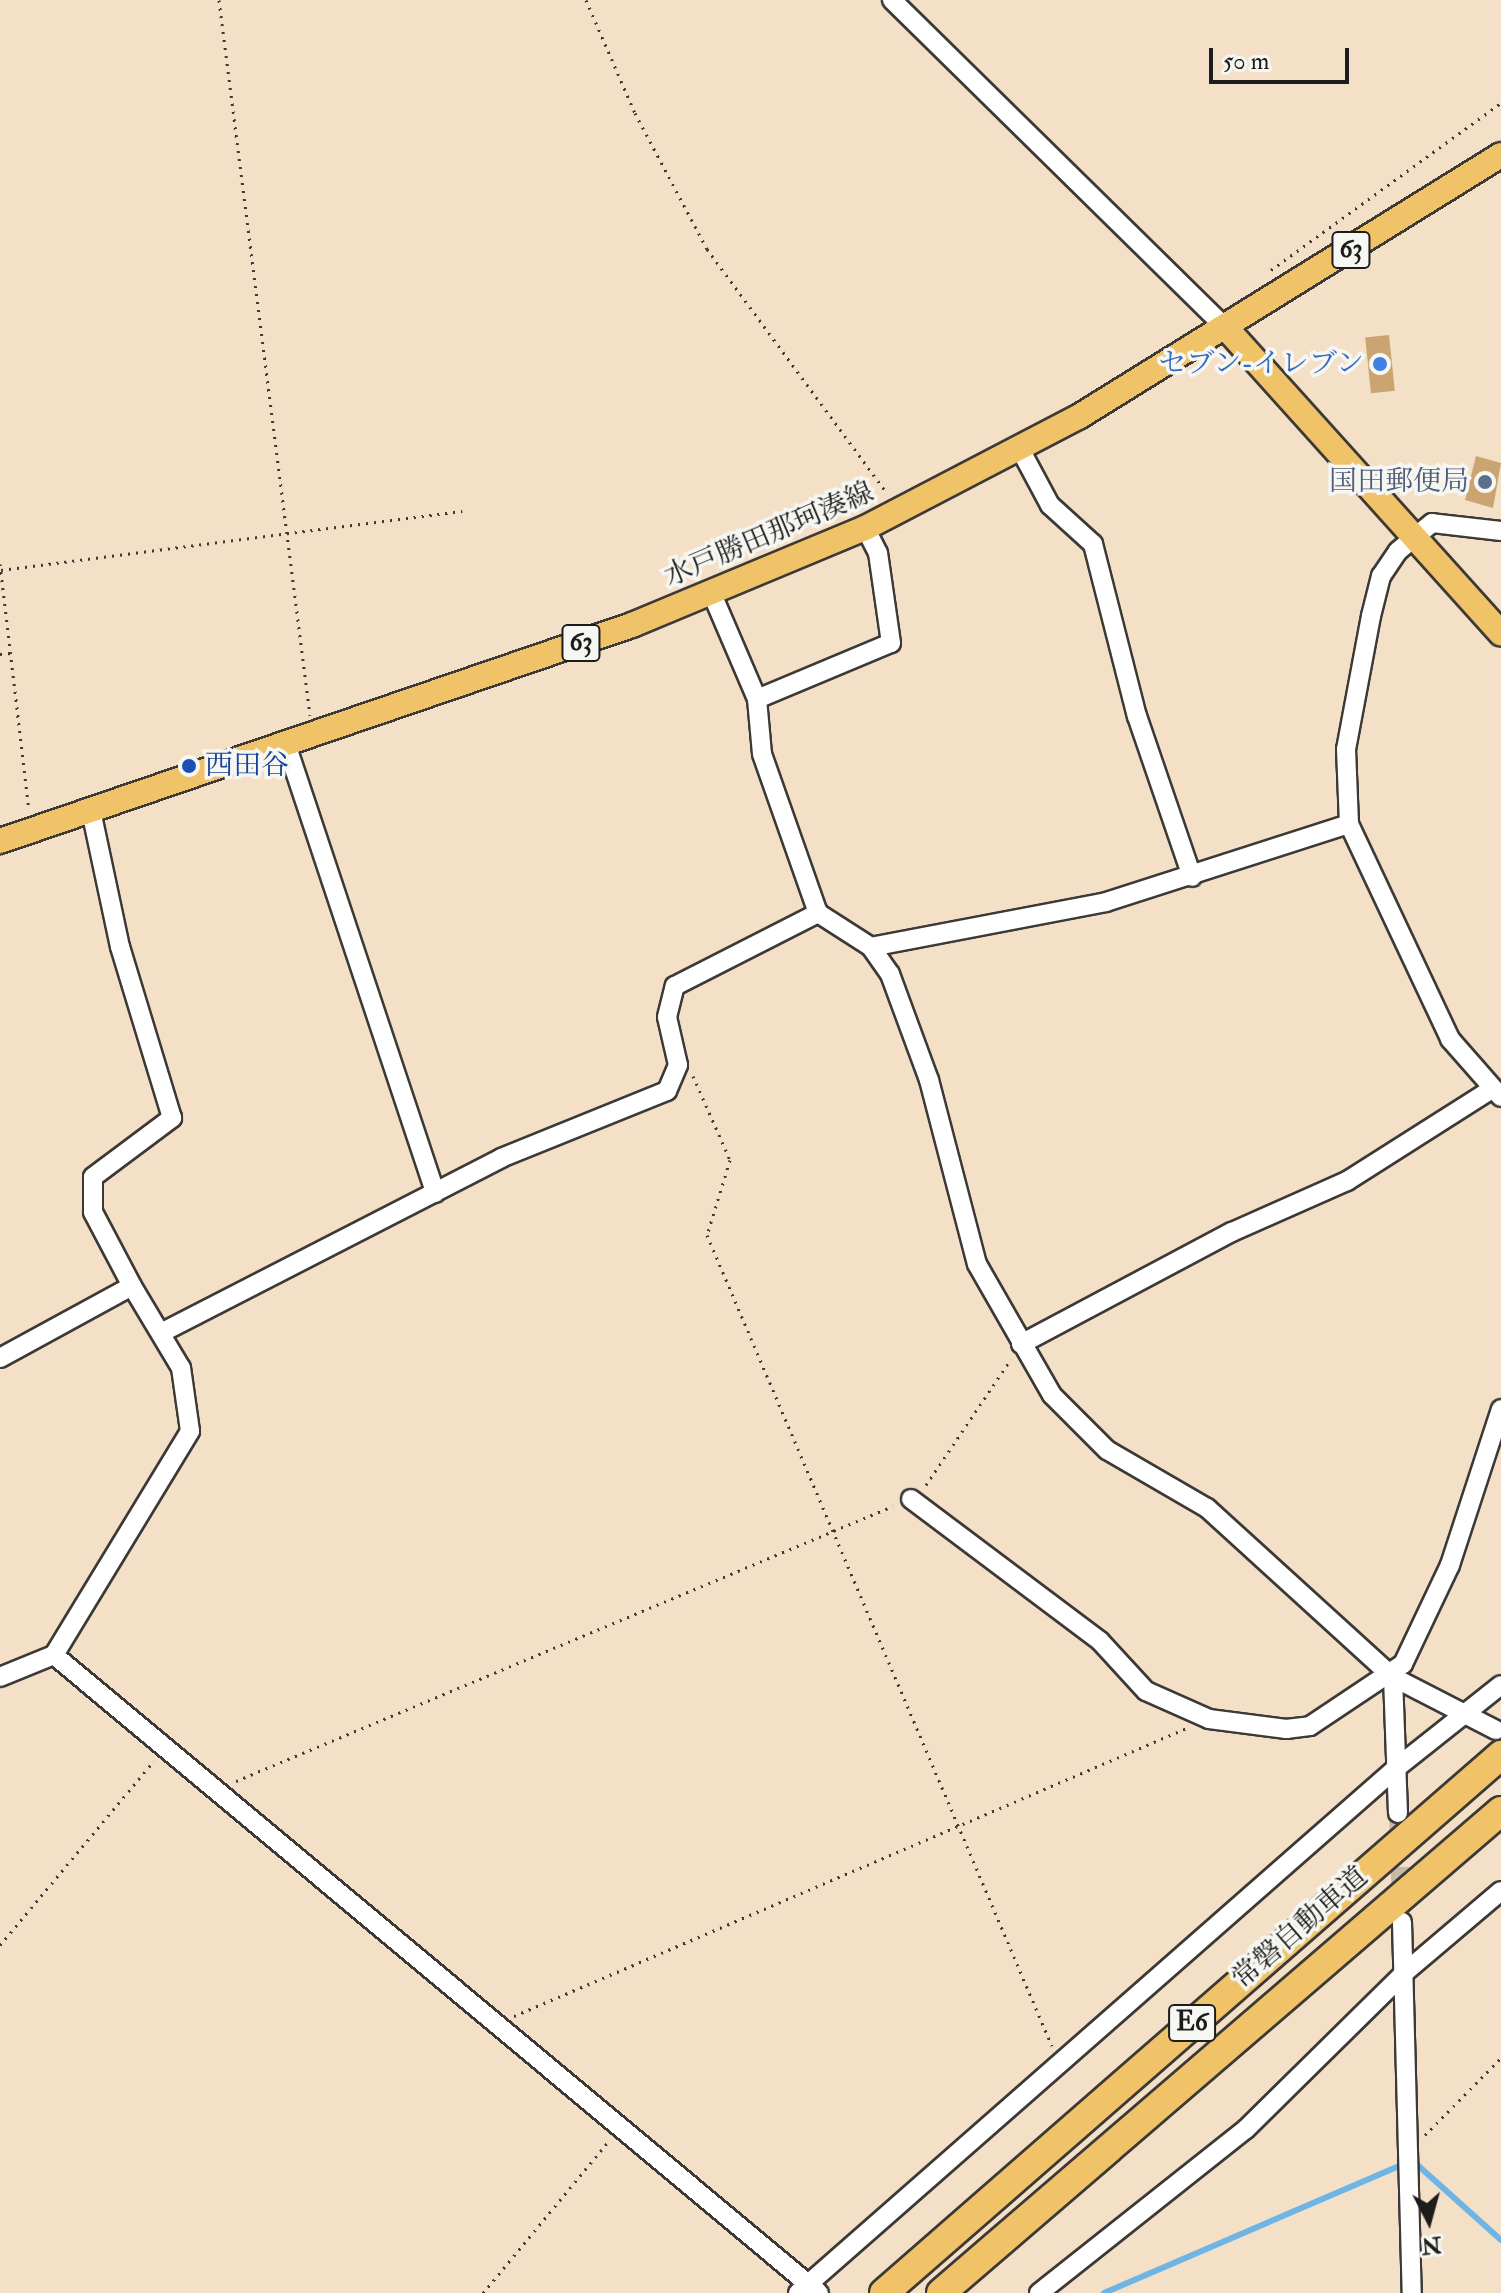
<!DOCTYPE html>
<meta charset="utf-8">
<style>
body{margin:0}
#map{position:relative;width:1501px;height:2293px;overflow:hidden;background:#f3e0c7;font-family:"IM FELL Double Pica","Noto Serif JP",serif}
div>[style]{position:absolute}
.stream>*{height:6px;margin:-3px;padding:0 3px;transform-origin:3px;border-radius:3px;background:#6eb5e5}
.building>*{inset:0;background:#cba571;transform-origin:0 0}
.minor-tunnel>*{height:18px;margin-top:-9px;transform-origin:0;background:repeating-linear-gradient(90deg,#c8b9a5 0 18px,transparent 0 27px)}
.path>*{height:3px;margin-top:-1.5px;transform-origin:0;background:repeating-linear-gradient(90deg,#3c3936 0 2px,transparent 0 8px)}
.roads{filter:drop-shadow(2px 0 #3c3936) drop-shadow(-2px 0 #3c3936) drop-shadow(0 2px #3c3936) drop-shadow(0 -2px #3c3936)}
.minor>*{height:18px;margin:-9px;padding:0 9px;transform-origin:9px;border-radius:9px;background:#fff}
.major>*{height:24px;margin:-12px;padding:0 12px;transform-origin:12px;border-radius:12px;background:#f1c369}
.highway>*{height:28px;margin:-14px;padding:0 14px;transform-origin:14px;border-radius:14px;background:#f1c369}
.dots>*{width:22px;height:22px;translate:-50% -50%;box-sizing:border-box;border:4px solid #f6f6f2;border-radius:50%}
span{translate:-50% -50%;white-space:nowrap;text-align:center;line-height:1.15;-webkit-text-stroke:7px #f6f6f2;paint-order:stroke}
.shield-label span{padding:2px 6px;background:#f6f6f2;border:2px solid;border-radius:6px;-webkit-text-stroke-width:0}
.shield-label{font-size:26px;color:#1c1c1c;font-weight:700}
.shop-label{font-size:28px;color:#366cbe}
.right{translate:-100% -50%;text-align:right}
.service-label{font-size:28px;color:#4e5e75}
.street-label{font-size:28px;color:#1c1c1c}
.transit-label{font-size:28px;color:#164399}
.left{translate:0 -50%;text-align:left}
.north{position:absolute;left:1389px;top:2181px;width:80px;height:80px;-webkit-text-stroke:6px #f6f6f2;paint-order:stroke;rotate:174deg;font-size:22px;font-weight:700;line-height:32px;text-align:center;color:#1c1c1c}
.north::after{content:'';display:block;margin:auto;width:28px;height:36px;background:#1c1c1c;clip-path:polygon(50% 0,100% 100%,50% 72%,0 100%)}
.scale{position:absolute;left:1209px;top:48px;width:140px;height:36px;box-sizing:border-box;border:4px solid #1c1c1c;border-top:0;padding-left:10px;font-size:24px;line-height:28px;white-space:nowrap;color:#1c1c1c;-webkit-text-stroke:6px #f6f6f2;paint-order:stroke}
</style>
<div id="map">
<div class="stream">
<i style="left:1413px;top:2161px;width:118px;rotate:41.9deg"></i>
<i style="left:1104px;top:2293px;width:327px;rotate:-23.3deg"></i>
</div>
<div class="building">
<i style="left:1389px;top:335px;width:56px;height:24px;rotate:84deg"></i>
<i style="clip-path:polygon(1476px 456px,1501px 463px,1493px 508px,1465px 500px)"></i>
</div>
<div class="minor-tunnel">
<i style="left:1398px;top:1813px;width:90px;rotate:88.1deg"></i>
</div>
<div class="path">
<i style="left:219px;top:0;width:721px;rotate:82.75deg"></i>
<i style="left:586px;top:0;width:123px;rotate:66.6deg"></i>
<i style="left:635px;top:113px;width:154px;rotate:62.1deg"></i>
<i style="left:707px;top:249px;width:303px;rotate:53.6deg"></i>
<i style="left:1271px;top:270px;width:284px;rotate:-36deg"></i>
<i style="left:0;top:564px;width:248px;rotate:83.3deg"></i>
<i style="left:1px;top:570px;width:465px;rotate:-7.3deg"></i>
<i style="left:0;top:654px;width:11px;rotate:-5deg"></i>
<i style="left:693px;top:1076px;width:92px;rotate:66.2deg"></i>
<i style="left:730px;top:1160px;width:78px;rotate:107deg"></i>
<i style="left:707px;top:1235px;width:881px;rotate:66.96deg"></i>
<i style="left:926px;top:1485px;width:152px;rotate:-56deg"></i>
<i style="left:236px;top:1781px;width:712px;rotate:-22.71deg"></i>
<i style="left:0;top:1945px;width:240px;rotate:-50.1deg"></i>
<i style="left:514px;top:2016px;width:732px;rotate:-23.17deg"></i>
<i style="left:1425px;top:2135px;width:108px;rotate:-45.4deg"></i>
<i style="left:483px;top:2293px;width:196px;rotate:-50.4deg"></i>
</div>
<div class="roads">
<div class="minor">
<i style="left:892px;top:0;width:468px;rotate:44.5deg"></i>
<i style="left:1020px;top:449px;width:64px;rotate:61.8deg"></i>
<i style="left:1050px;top:505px;width:58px;rotate:42.2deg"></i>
<i style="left:1093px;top:544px;width:178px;rotate:75.7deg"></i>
<i style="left:1137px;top:716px;width:170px;rotate:71.1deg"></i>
<i style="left:1501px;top:531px;width:69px;rotate:-173.4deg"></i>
<i style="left:1432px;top:523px;width:44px;rotate:140.5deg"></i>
<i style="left:1398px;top:551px;width:30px;rotate:124deg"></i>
<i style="left:1381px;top:576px;width:41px;rotate:104deg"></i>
<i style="left:1371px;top:616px;width:135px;rotate:100.6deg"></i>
<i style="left:1346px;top:749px;width:75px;rotate:87.7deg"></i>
<i style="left:1349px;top:824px;width:238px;rotate:64.8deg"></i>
<i style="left:1450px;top:1039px;width:77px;rotate:48.7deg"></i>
<i style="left:712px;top:594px;width:114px;rotate:66.8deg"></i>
<i style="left:757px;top:699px;width:55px;rotate:84.8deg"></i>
<i style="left:762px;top:754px;width:169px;rotate:70.6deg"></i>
<i style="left:818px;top:913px;width:63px;rotate:32.7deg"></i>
<i style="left:871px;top:947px;width:33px;rotate:55deg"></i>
<i style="left:890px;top:974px;width:113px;rotate:69.8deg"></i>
<i style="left:929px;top:1080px;width:190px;rotate:75.4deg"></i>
<i style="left:977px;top:1264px;width:151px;rotate:60.2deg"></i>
<i style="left:1052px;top:1395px;width:78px;rotate:45deg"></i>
<i style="left:1107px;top:1450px;width:116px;rotate:30.1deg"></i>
<i style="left:1207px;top:1508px;width:251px;rotate:42.3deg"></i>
<i style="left:1393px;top:1677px;width:116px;rotate:27.2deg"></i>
<i style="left:757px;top:699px;width:145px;rotate:-22.7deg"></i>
<i style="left:891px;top:643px;width:91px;rotate:-98.2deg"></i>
<i style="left:878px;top:553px;width:28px;rotate:-117deg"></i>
<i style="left:286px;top:744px;width:473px;rotate:71.6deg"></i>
<i style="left:871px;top:947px;width:239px;rotate:-10.8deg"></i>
<i style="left:1106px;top:902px;width:255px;rotate:-17.8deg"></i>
<i style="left:163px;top:1332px;width:380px;rotate:-27.2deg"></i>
<i style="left:501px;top:1158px;width:179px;rotate:-22deg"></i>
<i style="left:667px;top:1091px;width:28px;rotate:-67deg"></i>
<i style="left:678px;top:1065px;width:49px;rotate:-102.9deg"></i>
<i style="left:667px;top:1017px;width:32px;rotate:-76deg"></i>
<i style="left:675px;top:986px;width:161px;rotate:-27deg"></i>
<i style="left:1021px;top:1344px;width:239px;rotate:-28deg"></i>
<i style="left:1232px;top:1232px;width:126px;rotate:-23.9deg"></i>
<i style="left:1347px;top:1181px;width:172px;rotate:-32.4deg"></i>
<i style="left:0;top:1358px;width:150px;rotate:-28.6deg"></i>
<i style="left:132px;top:1286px;width:84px;rotate:-117.8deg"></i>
<i style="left:93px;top:1212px;width:35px;rotate:-90deg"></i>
<i style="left:93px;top:1177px;width:99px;rotate:-36.8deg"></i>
<i style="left:172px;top:1118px;width:179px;rotate:-106.9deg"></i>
<i style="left:120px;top:947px;width:140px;rotate:-102deg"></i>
<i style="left:911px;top:1499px;width:236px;rotate:36.9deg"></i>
<i style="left:1100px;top:1641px;width:68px;rotate:47.4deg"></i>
<i style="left:1146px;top:1691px;width:69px;rotate:24deg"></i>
<i style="left:1209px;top:1719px;width:78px;rotate:7.4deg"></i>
<i style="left:1286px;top:1729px;width:24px;rotate:-7deg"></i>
<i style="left:1310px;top:1726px;width:112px;rotate:-33.7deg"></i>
<i style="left:1403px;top:1664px;width:110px;rotate:-64.6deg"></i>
<i style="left:1450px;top:1565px;width:164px;rotate:-71.9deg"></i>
<i style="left:54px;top:1655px;width:996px;rotate:39.83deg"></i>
<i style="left:0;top:1677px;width:58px;rotate:-22.2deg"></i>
<i style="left:54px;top:1655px;width:262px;rotate:-58.7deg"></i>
<i style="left:190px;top:1431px;width:64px;rotate:-98.1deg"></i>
<i style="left:181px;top:1368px;width:96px;rotate:-120.9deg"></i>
<i style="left:1393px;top:1677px;width:136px;rotate:87.9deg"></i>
<i style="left:1402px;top:1922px;width:371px;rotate:88.5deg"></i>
<i style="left:798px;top:2293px;width:794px;rotate:-41.27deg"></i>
<i style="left:1395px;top:1769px;width:135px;rotate:-38.4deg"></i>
<i style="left:1039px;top:2293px;width:264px;rotate:-38.4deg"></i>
<i style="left:1246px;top:2129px;width:221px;rotate:-44.6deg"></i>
<i style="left:1403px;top:1974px;width:128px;rotate:-40.3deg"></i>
</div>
<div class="major">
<i style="left:1226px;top:328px;width:411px;rotate:48deg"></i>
<i style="left:0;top:841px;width:668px;rotate:-18.87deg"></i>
<i style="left:632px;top:625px;width:252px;rotate:-22.6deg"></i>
<i style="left:865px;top:528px;width:242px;rotate:-27.5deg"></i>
<i style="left:1080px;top:416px;width:495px;rotate:-31.8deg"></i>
</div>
<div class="highway">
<i style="left:884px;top:2293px;width:819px;rotate:-41.09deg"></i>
<i style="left:941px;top:2293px;width:739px;rotate:-40.72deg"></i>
</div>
</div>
<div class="dots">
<i style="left:1380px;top:364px;background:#3f7fe0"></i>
<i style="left:1485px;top:482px;background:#5c6f8a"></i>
<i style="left:189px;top:766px;background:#1a4fb4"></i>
</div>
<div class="shield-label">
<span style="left:1351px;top:250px">63</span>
<span style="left:581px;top:643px">63</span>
<span style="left:1192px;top:2023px">E6</span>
</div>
<div class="shop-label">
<span class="right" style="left:1364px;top:364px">セブン-イレブン</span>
</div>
<div class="service-label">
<span class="right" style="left:1469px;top:482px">国田郵便局</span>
</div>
<div class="street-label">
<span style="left:769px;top:535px;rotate:-23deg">水戸勝田那珂湊線</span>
<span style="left:1300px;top:1928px;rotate:-41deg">常磐自動車道</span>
</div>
<div class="transit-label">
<span class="left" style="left:205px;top:766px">西田谷</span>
</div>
<div class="north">N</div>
<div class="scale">50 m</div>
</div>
